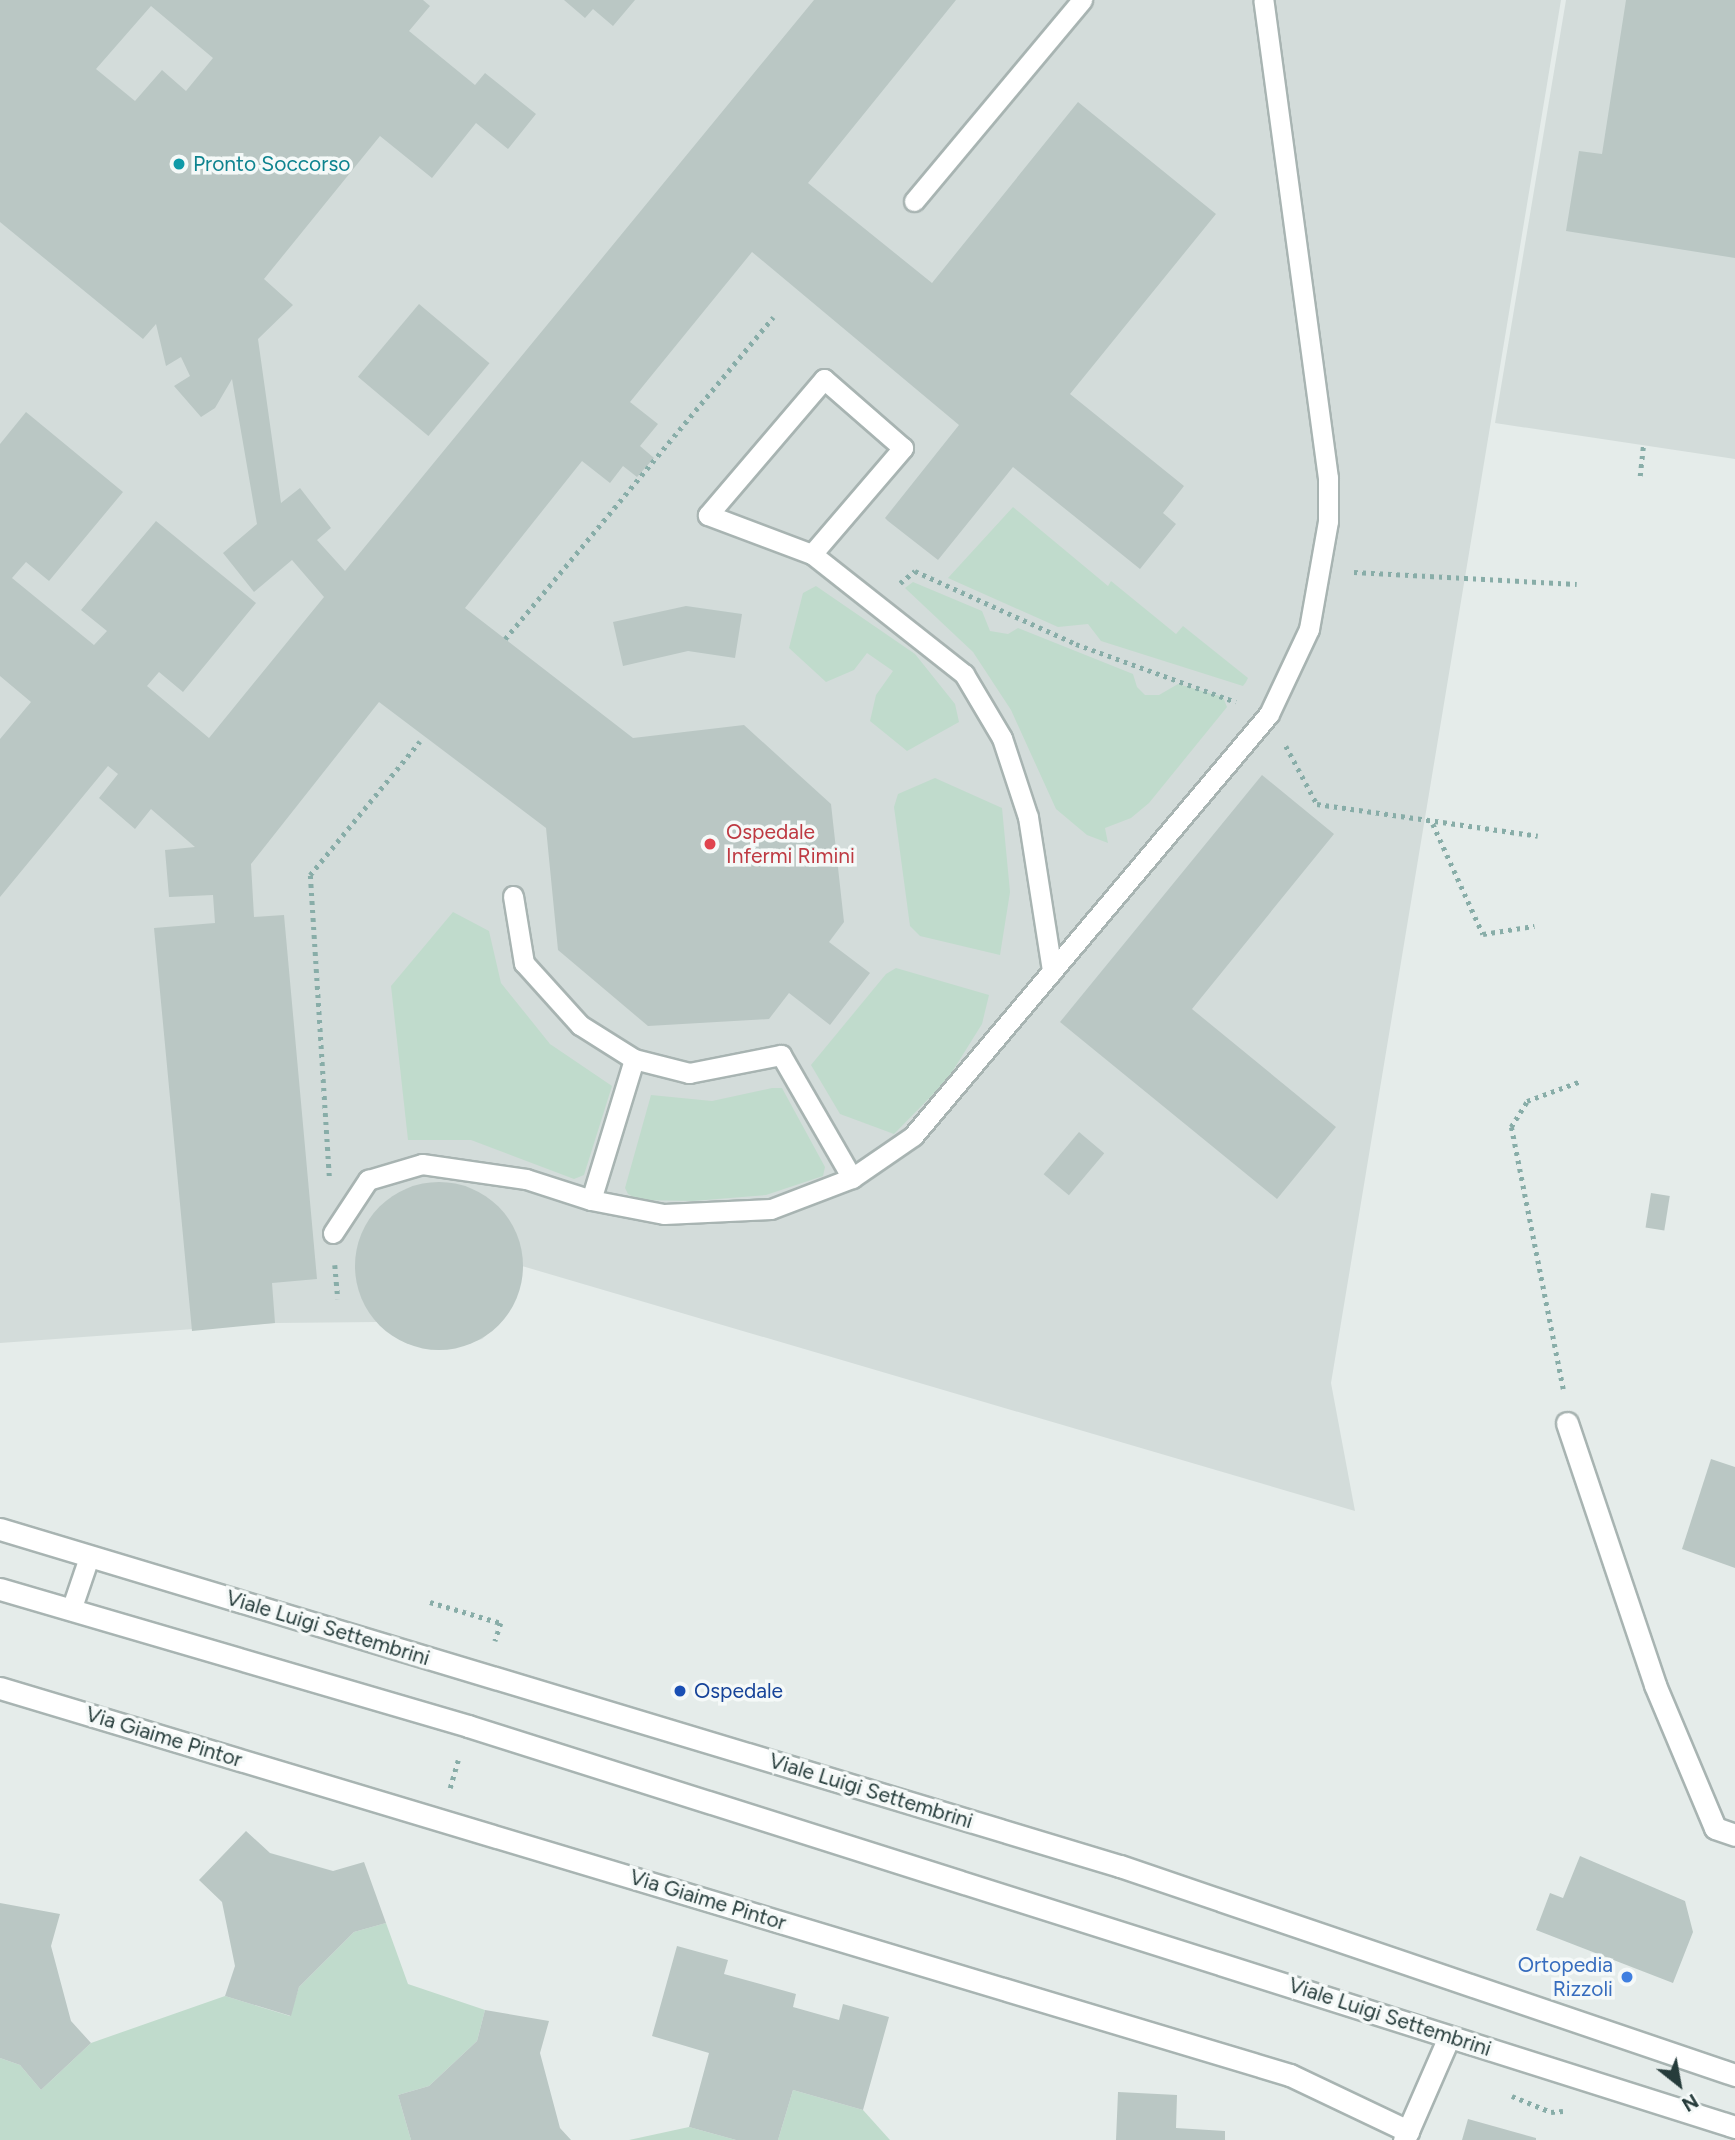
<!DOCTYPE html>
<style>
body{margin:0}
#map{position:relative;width:1735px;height:2140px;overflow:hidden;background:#e5ecea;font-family:Figtree,sans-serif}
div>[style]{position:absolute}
.built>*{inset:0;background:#d3dcda}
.green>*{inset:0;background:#c0dbcc}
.building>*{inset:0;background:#bac7c4;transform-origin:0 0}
.round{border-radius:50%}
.path>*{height:4.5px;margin-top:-2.25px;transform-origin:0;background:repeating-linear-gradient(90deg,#88ada8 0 3.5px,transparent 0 8.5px)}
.roads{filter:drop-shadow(2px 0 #a8b4b2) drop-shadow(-2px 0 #a8b4b2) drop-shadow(0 2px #a8b4b2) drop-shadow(0 -2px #a8b4b2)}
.lane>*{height:19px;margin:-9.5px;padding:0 9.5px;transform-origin:9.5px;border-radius:9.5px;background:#fff}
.street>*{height:21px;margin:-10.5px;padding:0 10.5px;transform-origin:10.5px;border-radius:10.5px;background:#fff}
.secondary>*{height:21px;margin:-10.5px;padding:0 10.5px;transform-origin:10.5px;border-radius:10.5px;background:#fff}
.dots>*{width:19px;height:19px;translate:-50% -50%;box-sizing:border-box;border:4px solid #f5f9f8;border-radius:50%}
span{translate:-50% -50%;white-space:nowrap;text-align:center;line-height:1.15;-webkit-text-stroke:7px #f5f9f8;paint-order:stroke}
.culture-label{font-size:21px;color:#0d838f}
.left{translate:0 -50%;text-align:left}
.health-label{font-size:21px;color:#be3a42}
.street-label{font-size:21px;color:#263c3b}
.transit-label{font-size:21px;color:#164399}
.shop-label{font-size:21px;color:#366cbe}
.right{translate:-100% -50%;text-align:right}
.north{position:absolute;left:1644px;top:2049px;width:70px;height:70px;-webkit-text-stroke:5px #f5f9f8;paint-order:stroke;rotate:149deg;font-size:19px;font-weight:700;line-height:28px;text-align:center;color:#263c3b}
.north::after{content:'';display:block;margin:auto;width:24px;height:32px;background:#263c3b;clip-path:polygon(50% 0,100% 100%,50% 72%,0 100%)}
</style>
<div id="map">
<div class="built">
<i style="clip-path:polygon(0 0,1561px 0,1331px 1383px,1355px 1511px,522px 1266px,518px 1292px,502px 1321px,482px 1339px,452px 1348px,437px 1350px,404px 1342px,377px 1322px,275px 1323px,0 1343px)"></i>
<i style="clip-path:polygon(1566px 0,1735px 0,1735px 459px,1495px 423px)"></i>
</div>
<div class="green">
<i style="clip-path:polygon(1013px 507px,1108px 586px,1111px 581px,1176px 634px,1183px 626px,1248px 678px,1246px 682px,1243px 686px,1101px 641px,1088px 624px,1058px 627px,948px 578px)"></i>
<i style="clip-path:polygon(913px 582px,982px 611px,990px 631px,1008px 634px,1018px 628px,1133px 674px,1137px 687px,1145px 695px,1159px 695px,1178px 684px,1223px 697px,1227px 707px,1149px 803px,1131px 818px,1105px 828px,1108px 843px,1087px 835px,1056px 809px,1011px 710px,973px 652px,905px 588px)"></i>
<i style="clip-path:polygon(816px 586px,915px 654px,955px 704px,959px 722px,907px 751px,870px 721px,876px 695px,893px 671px,867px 653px,854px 670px,826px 682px,789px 648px,803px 593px)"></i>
<i style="clip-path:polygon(935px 778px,1002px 808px,1010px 892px,1000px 955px,920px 936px,910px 926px,894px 807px,898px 794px)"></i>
<i style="clip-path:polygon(453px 912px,489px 931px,501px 983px,550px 1044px,612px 1086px,584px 1175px,574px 1179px,471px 1140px,408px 1140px,391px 986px)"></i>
<i style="clip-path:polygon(896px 968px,989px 995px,982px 1024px,947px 1080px,894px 1134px,840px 1114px,811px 1065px,886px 974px)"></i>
<i style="clip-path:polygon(772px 1088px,782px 1088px,825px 1167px,823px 1176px,766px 1195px,693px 1201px,639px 1200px,628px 1194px,625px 1188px,651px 1095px,712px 1101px)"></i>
<i style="clip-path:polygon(386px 1923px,408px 1984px,485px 2010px,477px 2041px,429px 2086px,398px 2095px,411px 2140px,0 2140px,0 2058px,20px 2065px,41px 2090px,91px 2043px,225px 1996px,290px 2016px,299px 1987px,354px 1932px)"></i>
<i style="clip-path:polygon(793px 2090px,863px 2110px,890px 2140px,778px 2140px)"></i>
<i style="clip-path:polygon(689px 2127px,736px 2140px,629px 2140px)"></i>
</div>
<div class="building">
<i style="clip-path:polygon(evenodd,0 0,423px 0,430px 6px,409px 31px,475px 85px,485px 73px,536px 114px,508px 149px,476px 123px,432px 178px,380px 136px,264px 279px,293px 305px,258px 339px,281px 503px,300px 488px,331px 528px,317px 540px,345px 571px,814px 0,956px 0,808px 183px,932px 283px,1078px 102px,1216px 214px,1070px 394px,1184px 486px,1163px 513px,1176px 524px,1140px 569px,1013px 467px,938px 560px,888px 521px,885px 518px,959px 425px,752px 252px,630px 402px,658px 424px,640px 446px,654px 458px,637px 477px,623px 466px,610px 483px,582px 461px,465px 608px,633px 738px,744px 725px,831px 804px,844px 922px,829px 942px,870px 973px,830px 1025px,789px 993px,769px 1019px,648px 1026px,558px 950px,546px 828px,379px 702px,251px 864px,254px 917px,284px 915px,317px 1279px,272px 1283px,275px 1323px,192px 1331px,154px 928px,215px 923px,213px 895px,169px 897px,165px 850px,195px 847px,151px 809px,135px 829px,99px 798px,118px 774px,108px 766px,0 897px,0 739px,31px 702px,0 676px,0 444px,26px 412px,123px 492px,49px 581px,26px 562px,12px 578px,94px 645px,107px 631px,81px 610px,156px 521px,256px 603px,183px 692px,159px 672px,147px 686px,209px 738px,324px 597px,292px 560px,254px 592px,223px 553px,257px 524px,232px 379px,215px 408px,201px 417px,174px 386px,190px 376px,181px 357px,166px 366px,156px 324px,143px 339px,0 222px,0 0,151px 6px,213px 58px,186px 91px,162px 70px,135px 101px,96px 69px,151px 6px)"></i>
<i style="clip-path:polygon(564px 0,635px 0,613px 26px,593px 9px,585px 18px)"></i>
<i style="clip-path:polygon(1626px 0,1735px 0,1735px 258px,1566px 231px,1579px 151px,1602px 154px)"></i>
<i style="left:419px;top:304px;width:92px;height:95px;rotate:40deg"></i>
<i style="clip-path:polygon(686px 606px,742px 614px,735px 658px,688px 651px,623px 666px,613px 622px)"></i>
<i style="clip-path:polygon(1262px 775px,1334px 834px,1192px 1009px,1336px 1127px,1277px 1199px,1060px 1022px)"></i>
<i style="left:1079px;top:1132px;width:33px;height:55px;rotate:40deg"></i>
<i class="round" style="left:355px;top:1182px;width:168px;height:168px"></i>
<i style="left:1651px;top:1193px;width:19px;height:35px;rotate:9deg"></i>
<i style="clip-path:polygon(1711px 1459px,1735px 1467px,1735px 1568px,1682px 1549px)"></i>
<i style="clip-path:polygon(246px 1831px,270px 1853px,333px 1871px,364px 1862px,386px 1923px,354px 1932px,299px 1987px,291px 2016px,225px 1996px,235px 1966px,222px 1902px,199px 1880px)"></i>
<i style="clip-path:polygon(1580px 1856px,1685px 1901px,1693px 1932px,1673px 1983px,1536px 1930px,1550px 1893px,1563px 1898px)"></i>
<i style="clip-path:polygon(0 1903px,60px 1914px,51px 1946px,71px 2021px,91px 2043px,41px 2090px,20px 2065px,0 2058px)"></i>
<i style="clip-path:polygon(677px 1946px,728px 1960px,724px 1974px,796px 1994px,793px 2007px,839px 2020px,843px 2004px,889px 2017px,863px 2110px,793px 2090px,778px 2140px,736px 2140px,689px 2127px,709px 2053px,652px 2036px)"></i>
<i style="clip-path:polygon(485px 2010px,549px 2021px,540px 2053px,560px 2128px,571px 2140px,411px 2140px,398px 2095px,429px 2086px,477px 2041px)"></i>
<i style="clip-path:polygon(1118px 2092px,1177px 2095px,1176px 2128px,1225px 2131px,1225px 2140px,1116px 2140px)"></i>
<i style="clip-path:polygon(1468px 2119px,1536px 2138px,1536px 2140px,1462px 2140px)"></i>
</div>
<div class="path">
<i style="left:1640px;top:476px;width:31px;rotate:-84deg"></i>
<i style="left:1354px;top:572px;width:223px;rotate:3.1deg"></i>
<i style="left:900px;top:583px;width:19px;rotate:-39deg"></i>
<i style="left:915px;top:571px;width:177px;rotate:24.4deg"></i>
<i style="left:1076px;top:644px;width:170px;rotate:19.9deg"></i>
<i style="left:505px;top:639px;width:419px;rotate:-50.2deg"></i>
<i style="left:1286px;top:746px;width:66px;rotate:61.9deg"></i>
<i style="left:1317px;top:804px;width:223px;rotate:8.2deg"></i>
<i style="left:1433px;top:824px;width:121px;rotate:65.6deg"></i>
<i style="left:1483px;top:934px;width:52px;rotate:-8.9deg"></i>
<i style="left:329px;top:1176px;width:302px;rotate:-93.6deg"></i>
<i style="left:310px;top:875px;width:173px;rotate:-50.6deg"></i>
<i style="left:335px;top:1265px;width:34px;rotate:85deg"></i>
<i style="left:1563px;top:1389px;width:267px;rotate:-101.2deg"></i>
<i style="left:1511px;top:1127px;width:31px;rotate:-58deg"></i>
<i style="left:1527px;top:1101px;width:58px;rotate:-20.3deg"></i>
<i style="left:430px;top:1602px;width:74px;rotate:16.5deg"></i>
<i style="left:501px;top:1623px;width:19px;rotate:108deg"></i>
<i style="left:450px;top:1788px;width:29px;rotate:-74deg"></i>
<i style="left:1512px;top:2096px;width:42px;rotate:22.3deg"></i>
<i style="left:1551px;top:2112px;width:12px;rotate:-5deg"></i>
</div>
<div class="roads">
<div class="lane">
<i style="left:914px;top:201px;width:262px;rotate:-50.1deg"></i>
<i style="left:812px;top:554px;width:140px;rotate:-49.4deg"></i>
<i style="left:903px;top:448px;width:105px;rotate:-138.9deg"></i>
<i style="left:824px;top:379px;width:179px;rotate:130.5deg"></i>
<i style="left:708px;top:515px;width:111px;rotate:20.6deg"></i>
<i style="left:812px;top:554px;width:194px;rotate:38.3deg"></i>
<i style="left:964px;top:674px;width:74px;rotate:59.3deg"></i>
<i style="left:1002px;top:738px;width:83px;rotate:71.8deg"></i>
<i style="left:1028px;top:817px;width:156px;rotate:81.1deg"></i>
<i style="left:513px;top:896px;width:68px;rotate:80.7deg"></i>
<i style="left:524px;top:963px;width:84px;rotate:47.9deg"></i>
<i style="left:580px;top:1025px;width:64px;rotate:32.2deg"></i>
<i style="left:591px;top:1200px;width:147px;rotate:-73deg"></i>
<i style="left:634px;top:1059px;width:57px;rotate:14.3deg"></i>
<i style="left:689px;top:1073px;width:94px;rotate:-11.1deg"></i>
<i style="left:781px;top:1055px;width:142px;rotate:60deg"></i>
<i style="left:333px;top:1233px;width:64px;rotate:-56.6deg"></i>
<i style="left:368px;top:1180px;width:56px;rotate:-16.5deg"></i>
<i style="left:422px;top:1164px;width:105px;rotate:8.2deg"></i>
<i style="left:526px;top:1179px;width:68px;rotate:17.9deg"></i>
<i style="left:591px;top:1200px;width:74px;rotate:10.9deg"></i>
<i style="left:664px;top:1214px;width:107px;rotate:-2.7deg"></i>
<i style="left:771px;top:1209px;width:87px;rotate:-20.9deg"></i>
<i style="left:852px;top:1178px;width:74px;rotate:-34.5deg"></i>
<i style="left:913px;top:1136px;width:552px;rotate:-49.85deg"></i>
<i style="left:1269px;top:714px;width:94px;rotate:-64.8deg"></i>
<i style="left:1309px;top:629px;width:110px;rotate:-80deg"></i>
<i style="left:1328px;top:521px;width:43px;rotate:-90deg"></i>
<i style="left:1328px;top:478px;width:482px;rotate:-97.7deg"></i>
<i style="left:71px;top:1610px;width:56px;rotate:-71.2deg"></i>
</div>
<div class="street">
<i style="left:1567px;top:1423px;width:276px;rotate:71.4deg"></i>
<i style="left:1655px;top:1685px;width:155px;rotate:67.2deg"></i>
<i style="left:1715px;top:1828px;width:21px;rotate:19deg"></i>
<i style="left:0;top:1688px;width:1347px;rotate:16.7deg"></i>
<i style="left:1290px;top:2075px;width:131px;rotate:25.4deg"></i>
<i style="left:1404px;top:2140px;width:112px;rotate:-66.4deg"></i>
</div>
<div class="secondary">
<i style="left:0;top:1529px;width:1170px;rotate:16.75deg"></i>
<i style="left:1120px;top:1866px;width:650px;rotate:18.77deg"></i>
<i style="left:0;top:1589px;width:488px;rotate:16.3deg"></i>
<i style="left:468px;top:1726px;width:1329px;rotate:17.56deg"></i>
</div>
</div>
<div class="dots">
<i style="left:179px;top:164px;background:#0f9aa8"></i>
<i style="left:710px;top:844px;background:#e0444e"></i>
<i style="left:680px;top:1691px;background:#1a4fb4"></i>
<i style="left:1627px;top:1977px;background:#3f7fe0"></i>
</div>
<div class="culture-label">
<span class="left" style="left:193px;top:164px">Pronto Soccorso</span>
</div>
<div class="health-label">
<span class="left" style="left:726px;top:844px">Ospedale<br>Infermi Rimini</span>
</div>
<div class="street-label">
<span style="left:328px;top:1628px;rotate:17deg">Viale Luigi Settembrini</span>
<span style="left:164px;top:1737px;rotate:17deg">Via Giaime Pintor</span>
<span style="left:871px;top:1791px;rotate:17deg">Viale Luigi Settembrini</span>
<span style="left:708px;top:1900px;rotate:17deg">Via Giaime Pintor</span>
<span style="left:1390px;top:2017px;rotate:18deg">Viale Luigi Settembrini</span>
</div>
<div class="transit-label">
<span class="left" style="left:694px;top:1691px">Ospedale</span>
</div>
<div class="shop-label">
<span class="right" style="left:1613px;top:1977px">Ortopedia<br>Rizzoli</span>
</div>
<div class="north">N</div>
</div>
